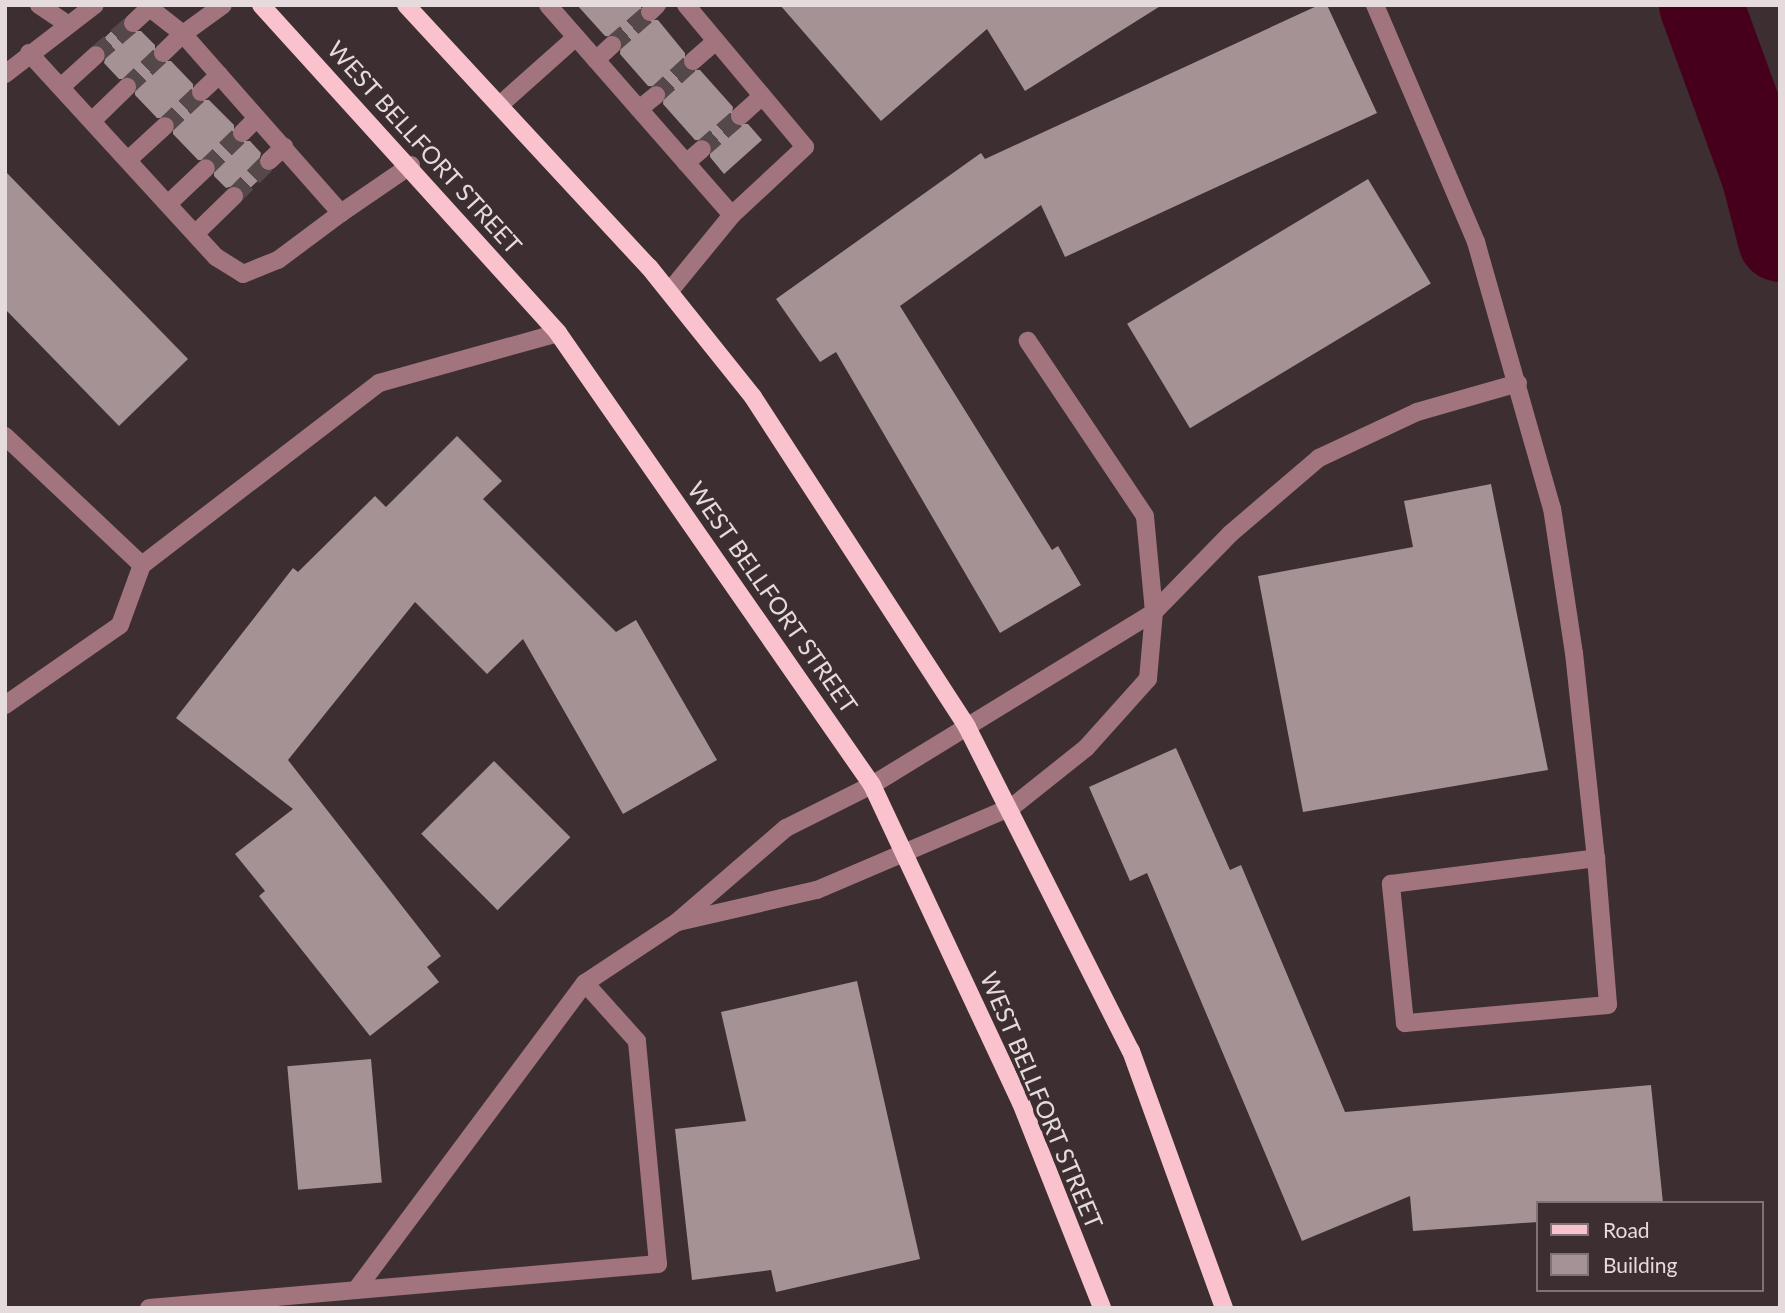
<!DOCTYPE html>
<style>
body{margin:0}
#map{position:relative;width:1785px;height:1313px;overflow:hidden;background:#3c2e31;font-family:Lato,sans-serif}
div>[style]{position:absolute}
.river>*{height:84px;margin:-42px;padding:0 42px;transform-origin:42px;border-radius:42px;background:#47001c}
.building>*{inset:0;background:#a49295;transform-origin:0 0}
.minor-tunnel>*{height:18px;margin-top:-9px;transform-origin:0;background:repeating-linear-gradient(90deg,#55484b 0 18px,transparent 0 27px)}
.minor>*{height:18px;margin:-9px;padding:0 9px;transform-origin:9px;border-radius:9px;background:#a1747e}
.major>*{height:18px;margin:-9px;padding:0 9px;transform-origin:9px;border-radius:9px;background:#fac2cd}
span{translate:-50% -50%;white-space:nowrap;text-align:center;line-height:1.15;-webkit-text-stroke:7px #3c2e31;paint-order:stroke}
.street-label{font-size:24px;color:#e5dbdd}
.frame{position:absolute;inset:0;border:7px solid #e5dbdd;pointer-events:none}
.legend{position:absolute;left:1536px;top:1201px;width:228px;height:91px;box-sizing:border-box;background:#3c2e31;border:2px solid #807376;margin:0;padding:9px 12px;list-style:none;font-size:21px;color:#e5dbdd}
.legend li{display:flex;align-items:center;gap:14px;height:35px}
.legend b{width:35px;border:2px solid #807376}
</style>
<div id="map">
<div class="river">
<i style="left:1701px;top:5px;width:180px;rotate:69.9deg"></i>
<i style="left:1763px;top:174px;width:68px;rotate:75.6deg"></i>
</div>
<div class="building">
<i style="clip-path:polygon(577px 5px,641px 5px,642px 19px,658px 20px,685px 53px,685px 69px,700px 70px,733px 107px,731px 123px,748px 124px,762px 140px,724px 174px,710px 157px,710px 141px,695px 140px,663px 104px,664px 87px,648px 86px,620px 54px,621px 38px,605px 36px)"></i>
<i style="clip-path:polygon(780px 5px,1162px 5px,1025px 91px,987px 29px,881px 121px)"></i>
<i style="clip-path:polygon(1319px 5px,1327px 5px,1377px 113px,1065px 257px,1041px 205px,900px 306px,1052px 550px,1058px 546px,1081px 585px,1000px 633px,836px 352px,820px 362px,776px 299px,981px 153px,985px 159px)"></i>
<i style="clip-path:polygon(122px 21px,125px 31px,141px 31px,155px 45px,155px 61px,171px 61px,193px 84px,193px 100px,209px 100px,234px 125px,234px 141px,250px 141px,261px 153px,258px 164px,267px 172px,245px 193px,236px 185px,226px 188px,214px 176px,214px 160px,198px 160px,173px 134px,173px 118px,157px 118px,135px 95px,135px 79px,119px 79px,104px 63px,107px 52px,98px 44px)"></i>
<i style="clip-path:polygon(5px 171px,188px 359px,119px 426px,5px 309px)"></i>
<i style="left:1368px;top:179px;width:122px;height:281px;rotate:59deg"></i>
<i style="clip-path:polygon(457px 436px,502px 481px,483px 499px,616px 632px,636px 620px,717px 760px,623px 814px,523px 639px,487px 674px,415px 602px,288px 760px,441px 956px,427px 967px,439px 982px,370px 1036px,259px 896px,265px 891px,235px 854px,293px 809px,176px 718px,293px 568px,298px 572px,375px 496px,386px 507px)"></i>
<i style="clip-path:polygon(1491px 484px,1548px 770px,1303px 812px,1258px 576px,1413px 547px,1404px 501px)"></i>
<i style="clip-path:polygon(1176px 748px,1230px 870px,1241px 865px,1345px 1112px,1651px 1085px,1663px 1203px,1538px 1203px,1538px 1222px,1413px 1231px,1410px 1196px,1302px 1241px,1147px 873px,1130px 881px,1089px 787px)"></i>
<i style="left:494px;top:761px;width:108px;height:103px;rotate:45deg"></i>
<i style="clip-path:polygon(857px 981px,920px 1259px,776px 1292px,771px 1270px,692px 1280px,675px 1129px,746px 1121px,721px 1012px)"></i>
<i style="left:371px;top:1059px;width:124px;height:84px;rotate:85deg"></i>
</div>
<div class="minor-tunnel">
<i style="left:612px;top:45px;width:50px;rotate:-41deg"></i>
<i style="left:96px;top:55px;width:49px;rotate:-40.9deg"></i>
<i style="left:127px;top:87px;width:50px;rotate:-43.4deg"></i>
<i style="left:656px;top:95px;width:50px;rotate:-42.6deg"></i>
<i style="left:165px;top:126px;width:50px;rotate:-43.4deg"></i>
<i style="left:702px;top:149px;width:50px;rotate:-41deg"></i>
<i style="left:206px;top:168px;width:50px;rotate:-44.2deg"></i>
<i style="left:234px;top:196px;width:49px;rotate:-45deg"></i>
</div>
<div class="minor">
<i style="left:39px;top:5px;width:32px;rotate:34deg"></i>
<i style="left:146px;top:5px;width:47px;rotate:38.1deg"></i>
<i style="left:183px;top:34px;width:49px;rotate:-35.9deg"></i>
<i style="left:548px;top:5px;width:279px;rotate:48.8deg"></i>
<i style="left:732px;top:215px;width:99px;rotate:129.3deg"></i>
<i style="left:686px;top:5px;width:185px;rotate:50deg"></i>
<i style="left:805px;top:147px;width:100px;rotate:137deg"></i>
<i style="left:1375px;top:5px;width:258px;rotate:66.9deg"></i>
<i style="left:1476px;top:242px;width:277px;rotate:74.1deg"></i>
<i style="left:1552px;top:508px;width:147px;rotate:81.4deg"></i>
<i style="left:1574px;top:653px;width:206px;rotate:83.9deg"></i>
<i style="left:1596px;top:858px;width:147px;rotate:85.3deg"></i>
<i style="left:1608px;top:1005px;width:204px;rotate:174.9deg"></i>
<i style="left:1405px;top:1023px;width:140px;rotate:-95.8deg"></i>
<i style="left:1391px;top:884px;width:207px;rotate:-7.2deg"></i>
<i style="left:650px;top:12px;width:10px;rotate:-45deg"></i>
<i style="left:133px;top:23px;width:23px;rotate:-43deg"></i>
<i style="left:29px;top:53px;width:277px;rotate:47.5deg"></i>
<i style="left:216px;top:257px;width:32px;rotate:32deg"></i>
<i style="left:243px;top:274px;width:38px;rotate:-22deg"></i>
<i style="left:278px;top:260px;width:79px;rotate:-36.7deg"></i>
<i style="left:163px;top:53px;width:28px;rotate:-44deg"></i>
<i style="left:183px;top:34px;width:239px;rotate:48.6deg"></i>
<i style="left:341px;top:213px;width:85px;rotate:-34.4deg"></i>
<i style="left:596px;top:60px;width:22px;rotate:-43deg"></i>
<i style="left:693px;top:61px;width:30px;rotate:-41deg"></i>
<i style="left:5px;top:74px;width:113px;rotate:-37.5deg"></i>
<i style="left:61px;top:87px;width:47px;rotate:-42.4deg"></i>
<i style="left:201px;top:92px;width:25px;rotate:-43deg"></i>
<i style="left:502px;top:103px;width:99px;rotate:-41.7deg"></i>
<i style="left:639px;top:109px;width:22px;rotate:-39deg"></i>
<i style="left:740px;top:116px;width:30px;rotate:-42deg"></i>
<i style="left:92px;top:121px;width:49px;rotate:-44.2deg"></i>
<i style="left:242px;top:133px;width:21px;rotate:-45deg"></i>
<i style="left:128px;top:160px;width:50px;rotate:-42.6deg"></i>
<i style="left:269px;top:161px;width:21px;rotate:-43deg"></i>
<i style="left:686px;top:163px;width:21px;rotate:-41deg"></i>
<i style="left:168px;top:204px;width:52px;rotate:-43.5deg"></i>
<i style="left:196px;top:233px;width:53px;rotate:-44.2deg"></i>
<i style="left:5px;top:436px;width:188px;rotate:43.3deg"></i>
<i style="left:5px;top:705px;width:140px;rotate:-34.8deg"></i>
<i style="left:120px;top:625px;width:64px;rotate:-69.9deg"></i>
<i style="left:142px;top:565px;width:299px;rotate:-37.5deg"></i>
<i style="left:379px;top:383px;width:186px;rotate:-15.6deg"></i>
<i style="left:678px;top:922px;width:143px;rotate:-13deg"></i>
<i style="left:817px;top:890px;width:212px;rotate:-23.1deg"></i>
<i style="left:1012px;top:807px;width:95px;rotate:-38.6deg"></i>
<i style="left:1086px;top:748px;width:93px;rotate:-48.1deg"></i>
<i style="left:1148px;top:679px;width:67px;rotate:-84.9deg"></i>
<i style="left:1154px;top:612px;width:96px;rotate:-95.4deg"></i>
<i style="left:1145px;top:516px;width:211px;rotate:-123.8deg"></i>
<i style="left:356px;top:1290px;width:383px;rotate:-53.3deg"></i>
<i style="left:585px;top:983px;width:110px;rotate:-33.5deg"></i>
<i style="left:677px;top:922px;width:144px;rotate:-40.8deg"></i>
<i style="left:786px;top:828px;width:96px;rotate:-26.6deg"></i>
<i style="left:872px;top:785px;width:331px;rotate:-31.5deg"></i>
<i style="left:1154px;top:612px;width:109px;rotate:-45.7deg"></i>
<i style="left:1230px;top:534px;width:117px;rotate:-40.5deg"></i>
<i style="left:1319px;top:458px;width:108px;rotate:-25.1deg"></i>
<i style="left:1417px;top:412px;width:105px;rotate:-16deg"></i>
<i style="left:149px;top:1308px;width:511px;rotate:-4.94deg"></i>
<i style="left:658px;top:1264px;width:224px;rotate:-95.4deg"></i>
<i style="left:637px;top:1041px;width:78px;rotate:-131.9deg"></i>
</div>
<div class="major">
<i style="left:261px;top:5px;width:442px;rotate:47.8deg"></i>
<i style="left:558px;top:333px;width:550px;rotate:55.21deg"></i>
<i style="left:872px;top:785px;width:351px;rotate:64.9deg"></i>
<i style="left:1021px;top:1103px;width:220px;rotate:68.4deg"></i>
<i style="left:406px;top:5px;width:357px;rotate:47.2deg"></i>
<i style="left:649px;top:267px;width:166px;rotate:51.3deg"></i>
<i style="left:753px;top:397px;width:393px;rotate:57deg"></i>
<i style="left:967px;top:727px;width:363px;rotate:63.2deg"></i>
<i style="left:1131px;top:1051px;width:273px;rotate:70.1deg"></i>
</div>
<div class="street-label">
<span style="left:425px;top:147px;rotate:48deg">WEST BELLFORT STREET</span>
<span style="left:773px;top:597px;rotate:55deg">WEST BELLFORT STREET</span>
<span style="left:1042px;top:1100px;rotate:67deg">WEST BELLFORT STREET</span>
</div>
<div class="frame"></div>
<ul class="legend">
<li><b style="height:9px;background:#fac2cd"></b>Road</li>
<li><b style="height:19px;background:#a49295"></b>Building</li>
</ul>
</div>
